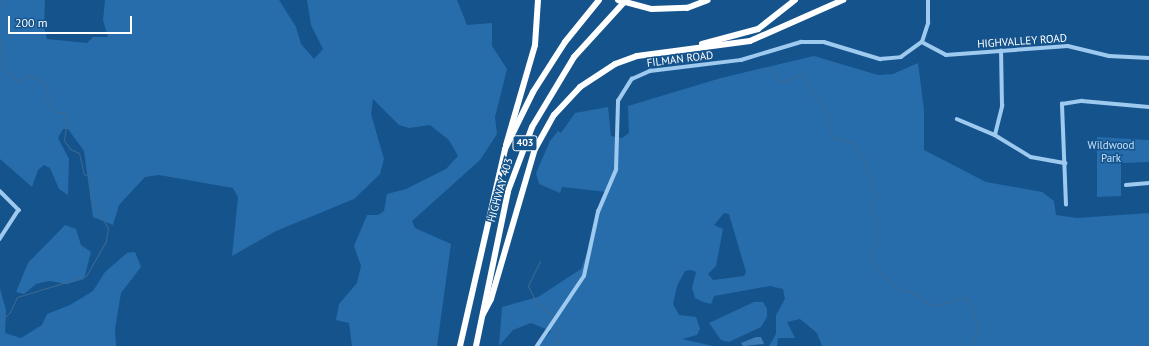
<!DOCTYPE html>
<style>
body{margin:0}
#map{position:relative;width:1149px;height:346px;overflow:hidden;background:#15538c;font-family:"PT Sans",sans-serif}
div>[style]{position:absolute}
.green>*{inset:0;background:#276dab}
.stream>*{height:1px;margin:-0.5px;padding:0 0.5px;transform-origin:0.5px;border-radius:0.5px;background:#3c6a93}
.building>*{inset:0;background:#3d7db5}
.minor>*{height:3.5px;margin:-1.75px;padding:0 1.75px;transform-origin:1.75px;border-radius:1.75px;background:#9ecaf0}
.motorway>*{height:6px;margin:-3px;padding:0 3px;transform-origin:3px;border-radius:3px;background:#fff}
.motorway-bridge>*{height:6px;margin:-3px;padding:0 3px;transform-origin:3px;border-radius:3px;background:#fff}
span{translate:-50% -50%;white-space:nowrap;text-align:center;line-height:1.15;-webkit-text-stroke:3px #15538c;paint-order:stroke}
.shield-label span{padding:1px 3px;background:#15538c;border:1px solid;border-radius:3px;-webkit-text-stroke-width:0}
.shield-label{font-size:10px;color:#fff;font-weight:700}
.street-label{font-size:11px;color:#fff}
.park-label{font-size:11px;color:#c4e2fb}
.scale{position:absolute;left:8px;top:16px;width:124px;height:18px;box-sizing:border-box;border:2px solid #fff;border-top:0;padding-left:5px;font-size:12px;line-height:14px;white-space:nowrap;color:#fff;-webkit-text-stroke:3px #15538c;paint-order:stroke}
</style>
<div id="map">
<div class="green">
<i style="clip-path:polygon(0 0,45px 0,44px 27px,47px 39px,87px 43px,93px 37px,108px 37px,103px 20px,105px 0,279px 0,296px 27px,301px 44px,314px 59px,323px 49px,311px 25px,307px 0,457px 0,467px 25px,492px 23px,492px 46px,507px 69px,495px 117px,497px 134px,480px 160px,412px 221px,415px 228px,451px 244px,437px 346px,352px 346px,349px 323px,336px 320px,339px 304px,357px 283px,361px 266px,354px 246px,367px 215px,378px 215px,384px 211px,387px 194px,406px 189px,446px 169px,458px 156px,449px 140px,430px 125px,409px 128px,399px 125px,373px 99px,371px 114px,384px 159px,380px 174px,354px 199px,276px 231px,232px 256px,238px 197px,233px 188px,159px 175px,145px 177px,119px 205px,113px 225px,93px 217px,84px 151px,68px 129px,63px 129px,58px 138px,69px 159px,68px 195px,59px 189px,50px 168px,44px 165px,38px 170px,32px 187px,0 159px)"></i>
<i style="clip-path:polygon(evenodd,814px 56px,878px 75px,893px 74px,918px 63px,924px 110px,924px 150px,986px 182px,1042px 192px,1054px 201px,1056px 215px,1077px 218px,1149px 213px,1149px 346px,822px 346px,817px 333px,800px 319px,787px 322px,795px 338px,778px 338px,777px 346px,769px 346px,776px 334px,776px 315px,785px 299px,783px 289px,770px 286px,714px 296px,711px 304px,703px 302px,695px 298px,692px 288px,696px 272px,691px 270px,685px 271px,677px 286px,673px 304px,679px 315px,696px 317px,700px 329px,697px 335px,682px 339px,713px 346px,538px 346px,551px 331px,531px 323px,513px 330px,499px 346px,502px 307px,538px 297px,581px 269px,593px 236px,597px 211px,607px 192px,562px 187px,560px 193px,539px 184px,536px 173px,550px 141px,558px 131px,561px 133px,575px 113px,608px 107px,611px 136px,622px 138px,629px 133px,628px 106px,721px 78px,814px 56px,724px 213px,729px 214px,746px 272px,744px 276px,713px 280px,708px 274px,716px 266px,723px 229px,714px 225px,724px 213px)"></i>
<i style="clip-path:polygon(1097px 137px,1149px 140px,1149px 162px,1121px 163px,1121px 196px,1097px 197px)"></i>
<i style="clip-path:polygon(65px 225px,76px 229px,81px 245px,91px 252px,84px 279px,67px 284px,49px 281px,36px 284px,24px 294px,16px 292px,28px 263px)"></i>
<i style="clip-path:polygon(135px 252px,141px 267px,121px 293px,115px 329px,116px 346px,0 346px,0 289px,6px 310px,5px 333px,21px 338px,42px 325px,47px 314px,70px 305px,93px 291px,105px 272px,127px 253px)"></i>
<i style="clip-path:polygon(754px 302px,763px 302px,767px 309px,767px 317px,761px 327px,729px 342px,721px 340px,709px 323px)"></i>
</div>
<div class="stream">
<i style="left:0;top:4px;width:4px;rotate:-63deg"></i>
<i style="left:0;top:38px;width:31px;rotate:83deg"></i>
<i style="left:4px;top:69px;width:18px;rotate:41deg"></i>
<i style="left:18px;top:81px;width:12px;rotate:-31deg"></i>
<i style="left:28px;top:75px;width:17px;rotate:21deg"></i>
<i style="left:44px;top:81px;width:10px;rotate:66deg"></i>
<i style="left:48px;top:90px;width:7px;rotate:117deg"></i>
<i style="left:45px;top:96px;width:19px;rotate:58deg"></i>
<i style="left:55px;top:112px;width:9px"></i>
<i style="left:64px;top:112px;width:8px;rotate:67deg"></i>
<i style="left:67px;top:119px;width:21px;rotate:98deg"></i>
<i style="left:64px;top:140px;width:11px;rotate:56deg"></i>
<i style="left:70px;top:149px;width:10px;rotate:24deg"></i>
<i style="left:79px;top:153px;width:22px;rotate:77deg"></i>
<i style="left:84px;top:174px;width:9px;rotate:21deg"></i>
<i style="left:92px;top:177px;width:20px;rotate:96deg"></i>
<i style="left:90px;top:197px;width:36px;rotate:60deg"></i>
<i style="left:108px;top:228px;width:13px;rotate:99deg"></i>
<i style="left:106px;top:241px;width:40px;rotate:119.7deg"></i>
<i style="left:86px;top:276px;width:72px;rotate:163.1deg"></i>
<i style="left:17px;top:297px;width:17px;rotate:115deg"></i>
<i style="left:10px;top:312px;width:14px;rotate:135deg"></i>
<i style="left:773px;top:67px;width:17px;rotate:62deg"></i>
<i style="left:781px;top:82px;width:23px;rotate:-20deg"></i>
<i style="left:803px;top:74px;width:19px;rotate:69deg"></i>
<i style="left:810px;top:92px;width:21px;rotate:45deg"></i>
<i style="left:825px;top:107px;width:31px;rotate:77deg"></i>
<i style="left:832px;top:137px;width:20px;rotate:15deg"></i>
<i style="left:851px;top:142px;width:21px;rotate:51deg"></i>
<i style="left:864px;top:158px;width:41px;rotate:74.6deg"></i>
<i style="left:875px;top:198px;width:11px;rotate:105deg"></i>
<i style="left:872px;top:209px;width:23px;rotate:80deg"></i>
<i style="left:876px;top:232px;width:23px;rotate:100deg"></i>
<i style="left:872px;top:255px;width:16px;rotate:72deg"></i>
<i style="left:877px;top:270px;width:33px;rotate:41deg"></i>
<i style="left:902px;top:292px;width:9px;rotate:-6deg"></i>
<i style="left:911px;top:291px;width:26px;rotate:36deg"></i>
<i style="left:932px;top:306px;width:36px;rotate:-14deg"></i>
<i style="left:967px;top:297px;width:32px;rotate:70deg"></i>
<i style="left:978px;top:327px;width:20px;rotate:110deg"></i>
<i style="left:540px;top:261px;width:28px;rotate:116deg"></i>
<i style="left:528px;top:286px;width:18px;rotate:63deg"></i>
<i style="left:536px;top:302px;width:23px;rotate:38deg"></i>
<i style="left:558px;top:346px;width:21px;rotate:-87deg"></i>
</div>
<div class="building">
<i style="clip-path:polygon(756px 337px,761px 337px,764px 344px,743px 346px,741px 343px)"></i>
</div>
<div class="minor">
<i style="left:922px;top:42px;width:27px;rotate:28deg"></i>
<i style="left:946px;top:55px;width:122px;rotate:-4.2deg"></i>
<i style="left:1068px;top:46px;width:42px;rotate:13.7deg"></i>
<i style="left:1109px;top:56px;width:40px;rotate:2.9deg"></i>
<i style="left:957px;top:119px;width:41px;rotate:22.8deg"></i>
<i style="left:995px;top:135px;width:42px;rotate:31.4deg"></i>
<i style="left:1031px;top:157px;width:35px;rotate:10deg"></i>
<i style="left:995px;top:135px;width:30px;rotate:-76deg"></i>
<i style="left:1002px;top:106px;width:55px;rotate:-91deg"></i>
<i style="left:1126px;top:185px;width:23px;rotate:-5deg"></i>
<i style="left:0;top:191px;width:27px;rotate:45deg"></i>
<i style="left:19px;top:210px;width:35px;rotate:123deg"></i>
<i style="left:1066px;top:205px;width:101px;rotate:-92.3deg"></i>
<i style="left:1062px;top:104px;width:20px;rotate:-9deg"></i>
<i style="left:1082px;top:101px;width:67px;rotate:5.1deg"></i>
<i style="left:537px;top:346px;width:84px;rotate:-56.1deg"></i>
<i style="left:584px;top:276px;width:66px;rotate:-77.7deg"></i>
<i style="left:598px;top:212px;width:46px;rotate:-66.8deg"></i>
<i style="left:616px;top:170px;width:69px;rotate:-88.3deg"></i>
<i style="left:618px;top:101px;width:26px;rotate:-58deg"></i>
<i style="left:632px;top:79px;width:20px;rotate:-24deg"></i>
<i style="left:650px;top:71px;width:92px;rotate:-6.9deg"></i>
<i style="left:741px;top:60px;width:63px;rotate:-16.7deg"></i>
<i style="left:801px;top:42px;width:23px"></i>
<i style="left:824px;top:42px;width:59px;rotate:16.9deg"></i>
<i style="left:880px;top:59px;width:21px;rotate:-5deg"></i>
<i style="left:901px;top:57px;width:26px;rotate:-36deg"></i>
<i style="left:922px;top:42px;width:20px;rotate:-72deg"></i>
<i style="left:928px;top:23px;width:23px;rotate:-90deg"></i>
</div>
<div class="motorway">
<i style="left:652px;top:9px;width:35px;rotate:-2deg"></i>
<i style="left:687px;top:8px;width:22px;rotate:-21deg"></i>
<i style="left:702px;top:44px;width:58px;rotate:-15deg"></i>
<i style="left:758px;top:29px;width:47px;rotate:-38.1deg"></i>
<i style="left:506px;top:145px;width:104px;rotate:-73.8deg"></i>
<i style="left:535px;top:45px;width:45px;rotate:-86.2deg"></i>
<i style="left:483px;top:314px;width:17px;rotate:-62deg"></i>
<i style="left:491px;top:299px;width:156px;rotate:-73.7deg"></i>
<i style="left:535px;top:149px;width:39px;rotate:-61deg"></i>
<i style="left:554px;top:115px;width:38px;rotate:-47deg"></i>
<i style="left:580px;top:87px;width:42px;rotate:-33.3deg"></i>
<i style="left:615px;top:64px;width:23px;rotate:-20deg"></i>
<i style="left:637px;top:56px;width:114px;rotate:-7.6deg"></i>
<i style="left:750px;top:41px;width:102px;rotate:-23.8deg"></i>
<i style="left:460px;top:346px;width:202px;rotate:-77.1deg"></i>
<i style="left:505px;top:149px;width:64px;rotate:-63.8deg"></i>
<i style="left:533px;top:92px;width:59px;rotate:-57.4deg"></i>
<i style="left:565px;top:42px;width:54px;rotate:-51deg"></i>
<i style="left:476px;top:346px;width:158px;rotate:-78.3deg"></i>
<i style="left:508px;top:191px;width:68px;rotate:-69.4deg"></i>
<i style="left:532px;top:127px;width:82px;rotate:-59deg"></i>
<i style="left:574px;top:57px;width:77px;rotate:-47.6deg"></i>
</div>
<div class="motorway-bridge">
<i style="left:618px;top:0;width:35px;rotate:15deg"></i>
</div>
<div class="shield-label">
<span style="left:525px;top:143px">403</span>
</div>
<div class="street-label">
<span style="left:1022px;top:41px;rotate:-4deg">HIGHVALLEY ROAD</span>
<span style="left:680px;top:59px;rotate:-7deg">FILMAN ROAD</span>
<span style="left:500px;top:190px;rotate:-74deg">HIGHWAY 403</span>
</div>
<div class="park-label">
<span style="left:1111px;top:152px">Wildwood<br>Park</span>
</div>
<div class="scale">200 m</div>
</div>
